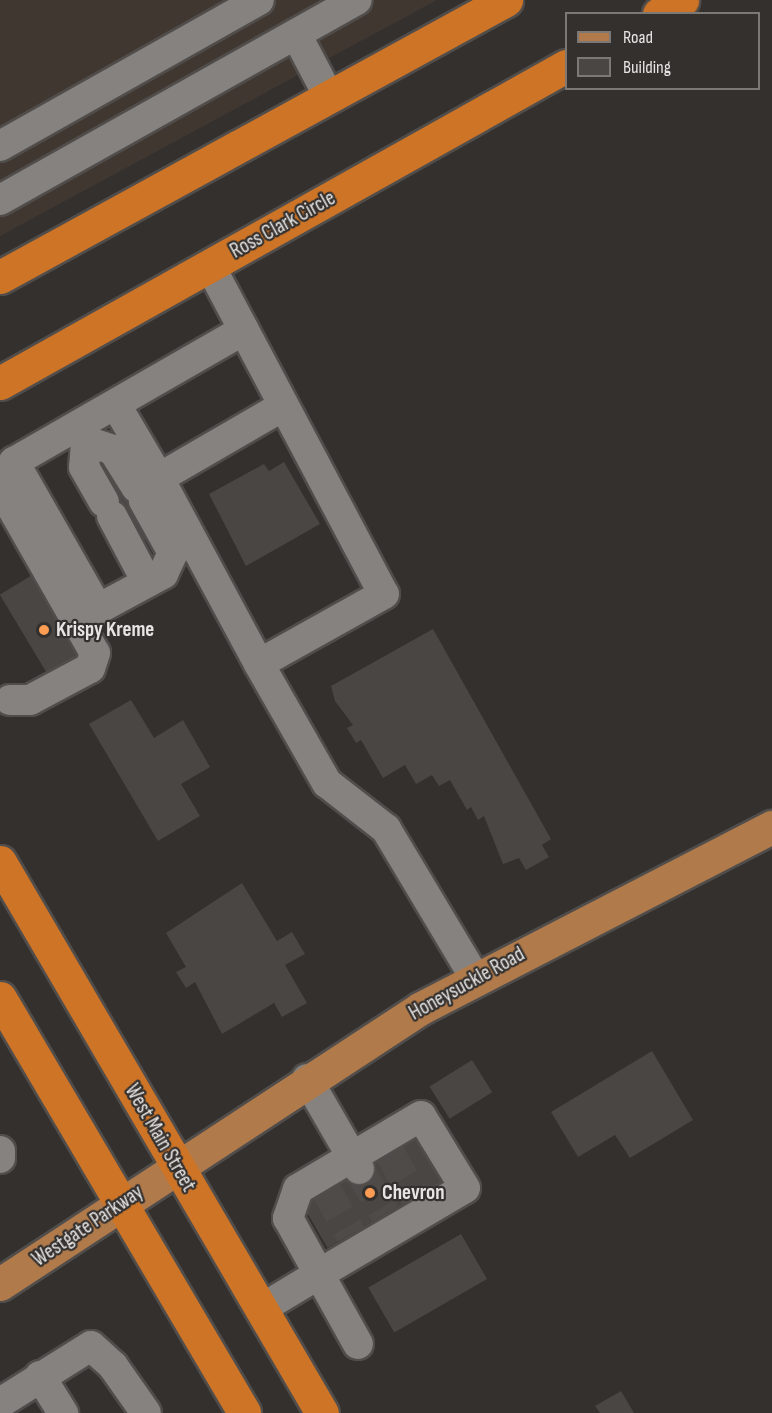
<!DOCTYPE html>
<style>
body{margin:0}
#map{position:relative;width:772px;height:1413px;overflow:hidden;background:#33302e;font-family:"Sofia Sans Condensed",sans-serif}
div>[style]{position:absolute}
.built>*{inset:0;background:#403731}
.building>*{inset:0;background:#494644;transform-origin:0 0}
.minor-tunnel>*{height:30px;margin-top:-15px;transform-origin:0;background:repeating-linear-gradient(90deg,#4e4b49 0 30px,transparent 0 45px)}
.roads{filter:drop-shadow(2px 0 #504d4b) drop-shadow(-2px 0 #504d4b) drop-shadow(0 2px #504d4b) drop-shadow(0 -2px #504d4b)}
.minor>*{height:30px;margin:-15px;padding:0 15px;transform-origin:15px;border-radius:15px;background:#86827f}
.major>*{height:33px;margin:-16.5px;padding:0 16.5px;transform-origin:16.5px;border-radius:16.5px;background:#b17a4a}
.highway>*{height:33px;margin:-16.5px;padding:0 16.5px;transform-origin:16.5px;border-radius:16.5px;background:#ce7426}
.dots>*{width:16px;height:16px;translate:-50% -50%;box-sizing:border-box;border:3px solid #33302e;border-radius:50%}
span{translate:-50% -50%;white-space:nowrap;text-align:center;line-height:1.15;-webkit-text-stroke:4.5px #33302e;paint-order:stroke}
.street-label{font-size:21px;color:#e7e5e3}
.poi-label{font-size:21px;color:#e7e5e3;font-weight:700}
.left{translate:0 -50%;text-align:left}
.legend{position:absolute;left:565px;top:12px;width:195px;height:78px;box-sizing:border-box;background:#33302e;border:2px solid #7b7876;margin:0;padding:8px 10px;list-style:none;font-size:18px;color:#e7e5e3}
.legend li{display:flex;align-items:center;gap:12px;height:30px}
.legend b{width:30px;border:2px solid #7b7876}
</style>
<div id="map">
<div class="built">
<i style="clip-path:polygon(0 0,437px 0,0 236px)"></i>
</div>
<div class="building">
<i style="clip-path:polygon(284px 462px,320px 524px,246px 566px,209px 494px,264px 464px,269px 471px)"></i>
<i style="clip-path:polygon(121px 470px,152px 536px,136px 544px,102px 480px)"></i>
<i style="left:34px;top:574px;width:96px;height:40px;rotate:59deg"></i>
<i style="clip-path:polygon(433px 629px,551px 839px,542px 845px,549px 857px,526px 870px,519px 858px,503px 864px,484px 816px,478px 820px,471px 807px,467px 810px,450px 780px,439px 786px,432px 775px,416px 784px,405px 765px,383px 778px,361px 740px,356px 743px,347px 728px,353px 725px,335px 701px,331px 686px)"></i>
<i style="clip-path:polygon(131px 700px,154px 738px,183px 720px,210px 767px,181px 784px,200px 816px,158px 841px,89px 724px)"></i>
<i style="clip-path:polygon(242px 883px,277px 941px,292px 932px,305px 954px,285px 965px,307px 1003px,282px 1017px,274px 1003px,222px 1034px,195px 982px,186px 988px,176px 972px,186px 967px,166px 933px)"></i>
<i style="clip-path:polygon(652px 1051px,693px 1120px,630px 1158px,615px 1135px,578px 1157px,551px 1112px)"></i>
<i style="left:472px;top:1060px;width:38px;height:50px;rotate:58deg"></i>
<i style="left:421px;top:1134px;width:52px;height:138px;rotate:60deg"></i>
<i style="left:461px;top:1234px;width:52px;height:107px;rotate:60deg"></i>
<i style="clip-path:polygon(621px 1391px,634px 1413px,600px 1413px,595px 1406px)"></i>
</div>
<div class="minor-tunnel">
<i style="left:389px;top:1152px;width:52px;rotate:60deg"></i>
<i style="left:359px;top:1169px;width:52px;rotate:60deg"></i>
<i style="left:325px;top:1188px;width:53px;rotate:60.5deg"></i>
</div>
<div class="roads">
<div class="minor">
<i style="left:296px;top:34px;width:69px;rotate:62.3deg"></i>
<i style="left:0;top:146px;width:297px;rotate:-29.4deg"></i>
<i style="left:0;top:200px;width:409px;rotate:-29.3deg"></i>
<i style="left:210px;top:266px;width:371px;rotate:62.1deg"></i>
<i style="left:384px;top:594px;width:143px;rotate:150.8deg"></i>
<i style="left:259px;top:664px;width:211px;rotate:-118.3deg"></i>
<i style="left:159px;top:478px;width:143px;rotate:-30.1deg"></i>
<i style="left:116px;top:405px;width:85px;rotate:59.5deg"></i>
<i style="left:79px;top:428px;width:15px;rotate:62deg"></i>
<i style="left:86px;top:441px;width:28px;rotate:18deg"></i>
<i style="left:113px;top:450px;width:44px;rotate:58.1deg"></i>
<i style="left:86px;top:441px;width:26px;rotate:94deg"></i>
<i style="left:84px;top:467px;width:40px;rotate:60.3deg"></i>
<i style="left:14px;top:462px;width:169px;rotate:60.3deg"></i>
<i style="left:98px;top:609px;width:74px;rotate:-28.3deg"></i>
<i style="left:163px;top:574px;width:23px;rotate:-65deg"></i>
<i style="left:173px;top:553px;width:60px;rotate:-119.1deg"></i>
<i style="left:0;top:481px;width:24px;rotate:-54deg"></i>
<i style="left:14px;top:462px;width:265px;rotate:-29.9deg"></i>
<i style="left:7px;top:499px;width:177px;rotate:60.3deg"></i>
<i style="left:95px;top:653px;width:16px;rotate:108deg"></i>
<i style="left:90px;top:668px;width:68px;rotate:151.9deg"></i>
<i style="left:30px;top:700px;width:20px;rotate:180deg"></i>
<i style="left:112px;top:516px;width:75px;rotate:62.1deg"></i>
<i style="left:259px;top:664px;width:137px;rotate:60.3deg"></i>
<i style="left:327px;top:783px;width:75px;rotate:37.9deg"></i>
<i style="left:386px;top:829px;width:174px;rotate:59.1deg"></i>
<i style="left:307px;top:1079px;width:104px;rotate:60deg"></i>
<i style="left:0;top:1151px;width:7px;rotate:90deg"></i>
<i style="left:261px;top:1309px;width:68px;rotate:-31.1deg"></i>
<i style="left:319px;top:1274px;width:169px;rotate:-30.5deg"></i>
<i style="left:465px;top:1188px;width:84px;rotate:-121.4deg"></i>
<i style="left:421px;top:1116px;width:143px;rotate:149.3deg"></i>
<i style="left:298px;top:1189px;width:31px;rotate:109deg"></i>
<i style="left:288px;top:1218px;width:64px;rotate:61deg"></i>
<i style="left:319px;top:1274px;width:80px;rotate:60.9deg"></i>
<i style="left:40px;top:1376px;width:44px;rotate:58.1deg"></i>
<i style="left:0;top:1403px;width:107px;rotate:-32.1deg"></i>
<i style="left:91px;top:1346px;width:30px;rotate:42deg"></i>
<i style="left:113px;top:1366px;width:57px;rotate:54.9deg"></i>
</div>
<div class="major">
<i style="left:0;top:1284px;width:503px;rotate:-33.25deg"></i>
<i style="left:421px;top:1008px;width:395px;rotate:-27.3deg"></i>
</div>
<div class="highway">
<i style="left:659px;top:14px;width:27px;rotate:-31deg"></i>
<i style="left:0;top:277px;width:577px;rotate:-28.7deg"></i>
<i style="left:0;top:383px;width:649px;rotate:-29.25deg"></i>
<i style="left:0;top:862px;width:638px;rotate:59.7deg"></i>
<i style="left:0;top:998px;width:481px;rotate:59.5deg"></i>
</div>
</div>
<div class="dots">
<i style="left:44px;top:630px;background:#fc9d53"></i>
<i style="left:370px;top:1193px;background:#fc9d53"></i>
</div>
<div class="street-label">
<span style="left:283px;top:225px;rotate:-29deg">Ross Clark Circle</span>
<span style="left:467px;top:984px;rotate:-29deg">Honeysuckle Road</span>
<span style="left:160px;top:1138px;rotate:60deg">West Main Street</span>
<span style="left:88px;top:1226px;rotate:-34deg">Westgate Parkway</span>
</div>
<div class="poi-label">
<span class="left" style="left:56px;top:630px">Krispy Kreme</span>
<span class="left" style="left:382px;top:1193px">Chevron</span>
</div>
<ul class="legend">
<li><b style="height:8px;background:#b17a4a"></b>Road</li>
<li><b style="height:16px;background:#494644"></b>Building</li>
</ul>
</div>
